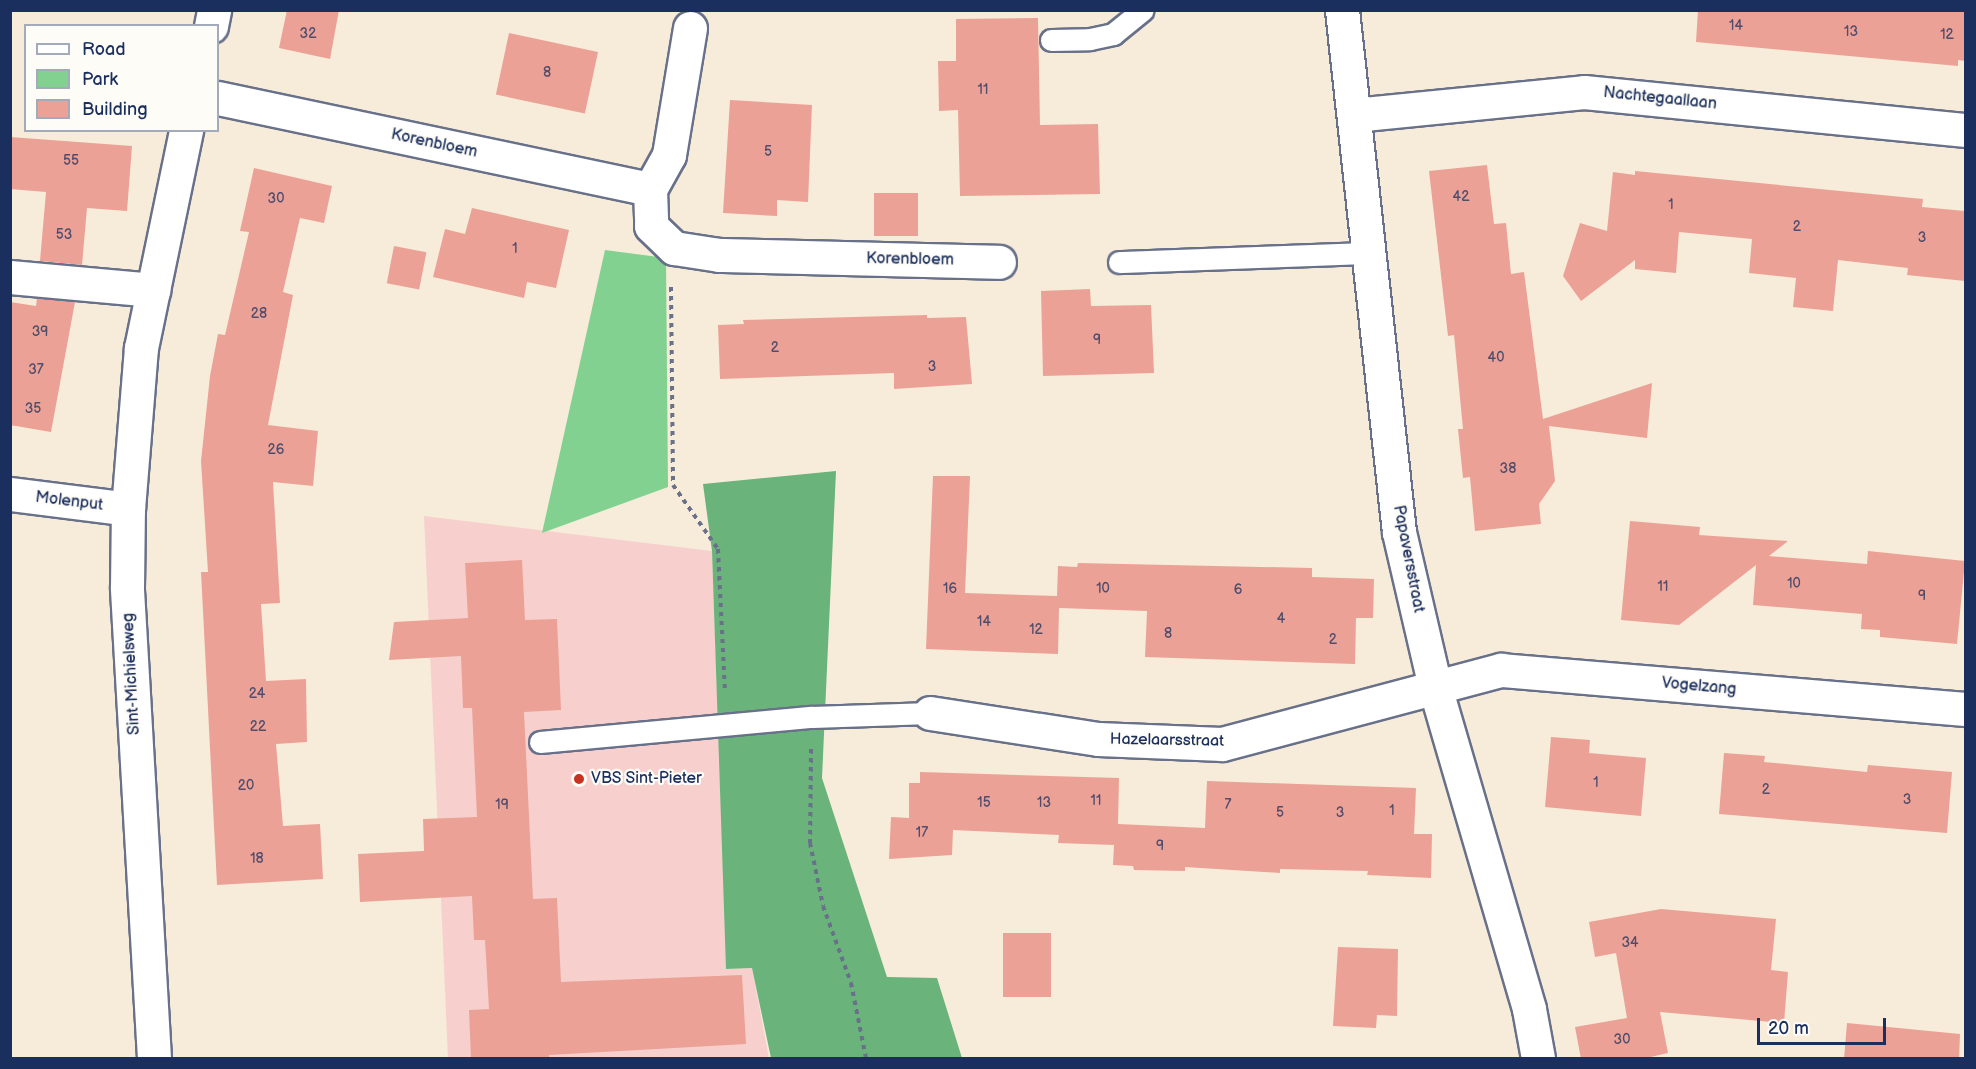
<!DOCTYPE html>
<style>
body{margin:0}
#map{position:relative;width:1976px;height:1069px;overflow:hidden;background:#f7ecd9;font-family:"Balsamiq Sans",sans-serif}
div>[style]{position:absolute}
.built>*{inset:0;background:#f7d0cd}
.green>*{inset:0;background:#83d191}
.forest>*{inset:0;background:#6ab37b}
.building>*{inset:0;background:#eca196;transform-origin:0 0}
.path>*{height:4px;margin-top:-2px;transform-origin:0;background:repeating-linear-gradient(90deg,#687189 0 4.5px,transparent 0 9px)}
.roads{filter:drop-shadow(2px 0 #687189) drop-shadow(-2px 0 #687189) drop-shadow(0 2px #687189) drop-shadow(0 -2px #687189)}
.lane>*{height:21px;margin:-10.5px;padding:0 10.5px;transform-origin:10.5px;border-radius:10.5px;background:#fff}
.street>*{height:33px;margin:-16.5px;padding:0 16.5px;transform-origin:16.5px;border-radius:16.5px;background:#fff}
.dots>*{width:16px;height:16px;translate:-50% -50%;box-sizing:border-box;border:3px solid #fdfcf7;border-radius:50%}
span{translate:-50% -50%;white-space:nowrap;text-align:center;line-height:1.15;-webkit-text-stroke:4.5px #fdfcf7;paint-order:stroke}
.number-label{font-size:14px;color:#4f4c6c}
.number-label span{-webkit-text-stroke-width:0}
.street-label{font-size:16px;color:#1b2f5e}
.poi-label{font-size:16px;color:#1b2f5e}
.left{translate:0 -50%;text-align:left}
.frame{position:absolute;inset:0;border:12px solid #1b2f5e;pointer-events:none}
.legend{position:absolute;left:24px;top:24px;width:195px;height:108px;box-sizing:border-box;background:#fdfcf7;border:2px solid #a3aaba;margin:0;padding:8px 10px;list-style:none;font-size:18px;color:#1b2f5e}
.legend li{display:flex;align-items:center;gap:12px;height:30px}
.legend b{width:30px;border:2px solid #a3aaba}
.scale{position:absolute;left:1757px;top:1018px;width:129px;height:27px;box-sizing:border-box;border:3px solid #1b2f5e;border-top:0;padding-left:8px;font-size:18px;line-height:21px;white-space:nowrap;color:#1b2f5e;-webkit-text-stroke:4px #fdfcf7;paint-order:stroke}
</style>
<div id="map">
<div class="built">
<i style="clip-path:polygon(424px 516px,712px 551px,727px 969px,752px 968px,769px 1058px,448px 1058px)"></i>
</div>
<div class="green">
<i style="clip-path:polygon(605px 250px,666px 258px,668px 487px,542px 533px)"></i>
</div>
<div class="forest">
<i style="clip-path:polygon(836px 471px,822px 778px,887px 977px,937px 978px,962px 1058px,771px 1058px,752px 968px,726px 969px,712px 551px,703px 484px)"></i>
</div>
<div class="building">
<i style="clip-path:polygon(287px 10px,339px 10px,330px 59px,279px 48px)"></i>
<i style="clip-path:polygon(1698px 10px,1965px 10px,1965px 61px,1958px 60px,1958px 66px,1696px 42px)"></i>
<i style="clip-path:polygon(1038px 18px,1040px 125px,1098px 124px,1100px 194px,960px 196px,958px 110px,939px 111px,938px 61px,956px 61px,956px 19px)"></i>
<i style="left:509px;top:33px;width:91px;height:63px;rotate:12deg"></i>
<i style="clip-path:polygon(730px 100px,812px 105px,808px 202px,777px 200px,777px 216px,723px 213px)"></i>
<i style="clip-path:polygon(10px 137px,132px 146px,127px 211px,87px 208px,82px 265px,40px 261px,46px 192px,10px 189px)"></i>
<i style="clip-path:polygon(1487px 165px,1494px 224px,1506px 223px,1511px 274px,1524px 272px,1543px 419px,1652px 383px,1647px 438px,1549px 426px,1555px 481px,1539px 504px,1541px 524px,1475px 531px,1470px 477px,1463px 478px,1458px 429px,1463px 429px,1454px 335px,1448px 336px,1429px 171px)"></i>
<i style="clip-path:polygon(254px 168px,332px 186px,324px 223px,300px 218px,283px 292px,293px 295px,268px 425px,318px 431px,313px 486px,273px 482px,280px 603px,261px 604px,266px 681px,306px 679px,307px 742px,276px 744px,283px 826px,320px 824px,323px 879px,217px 885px,201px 572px,208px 572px,201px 461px,210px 376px,218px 334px,225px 335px,249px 232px,240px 231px)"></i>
<i style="clip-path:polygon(1635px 171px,1923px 199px,1922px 207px,1965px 211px,1965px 281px,1907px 275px,1908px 268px,1838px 260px,1833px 311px,1793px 307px,1796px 278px,1749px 273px,1752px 239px,1679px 232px,1676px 273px,1635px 269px,1635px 260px,1581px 301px,1563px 276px,1580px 223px,1607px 231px,1613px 172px,1635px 175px)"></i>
<i style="left:874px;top:193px;width:44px;height:43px"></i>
<i style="clip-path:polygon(472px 208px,569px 230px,556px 288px,527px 282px,524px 298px,433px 277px,445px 229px,465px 234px)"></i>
<i style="left:394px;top:246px;width:33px;height:38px;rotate:11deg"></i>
<i style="clip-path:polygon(1090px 289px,1091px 306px,1151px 305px,1154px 373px,1043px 376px,1041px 291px)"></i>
<i style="clip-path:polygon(37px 298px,75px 302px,51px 432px,10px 425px,10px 302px,36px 306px)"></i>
<i style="clip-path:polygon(927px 315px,927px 318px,966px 317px,972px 384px,894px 389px,894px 373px,720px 379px,718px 325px,744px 324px,743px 320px)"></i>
<i style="clip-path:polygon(933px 476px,970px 476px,965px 593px,1057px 596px,1058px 566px,1077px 567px,1078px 563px,1312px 568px,1312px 577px,1374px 579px,1373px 618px,1356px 618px,1355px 664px,1145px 657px,1147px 611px,1059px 608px,1058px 654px,926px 649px)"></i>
<i style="clip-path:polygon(1630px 521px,1700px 527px,1699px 535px,1788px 541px,1769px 556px,1867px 564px,1868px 551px,1965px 561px,1957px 644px,1880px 637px,1880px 630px,1861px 629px,1862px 614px,1753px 605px,1756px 565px,1679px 625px,1621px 620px)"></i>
<i style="clip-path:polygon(522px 560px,525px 620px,557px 619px,561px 710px,524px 712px,533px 899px,557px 898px,561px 982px,742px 975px,746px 1044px,549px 1055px,549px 1059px,471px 1059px,469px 1010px,489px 1009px,485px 940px,474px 940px,472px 896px,360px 902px,358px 854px,424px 851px,423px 819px,477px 817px,472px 708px,463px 708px,461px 656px,389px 660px,394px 622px,468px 618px,465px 563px)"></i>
<i style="clip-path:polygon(1551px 737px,1590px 740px,1589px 753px,1646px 758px,1641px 816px,1545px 807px)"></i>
<i style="clip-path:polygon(1724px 753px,1765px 756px,1764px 762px,1867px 772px,1868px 765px,1952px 772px,1947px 833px,1719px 814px)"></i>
<i style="clip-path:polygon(920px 772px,1119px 778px,1118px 824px,1205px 828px,1207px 781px,1416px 788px,1414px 834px,1432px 834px,1431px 878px,1367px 875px,1368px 871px,1280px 869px,1280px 873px,1185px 867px,1185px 871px,1134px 870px,1133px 866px,1113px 865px,1114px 845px,1058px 843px,1059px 835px,953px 830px,952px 855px,889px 859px,891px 817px,909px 818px,909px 783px,920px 783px)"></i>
<i style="clip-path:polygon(1661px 909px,1776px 919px,1771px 970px,1788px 972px,1784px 1023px,1660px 1012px,1668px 1053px,1642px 1059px,1581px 1059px,1575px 1027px,1627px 1018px,1616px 953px,1595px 957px,1589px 922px)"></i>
<i style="left:1003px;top:933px;width:48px;height:64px"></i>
<i style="clip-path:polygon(1338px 947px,1398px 949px,1397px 1016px,1377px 1015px,1376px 1028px,1333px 1026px)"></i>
<i style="clip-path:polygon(1847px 1023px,1960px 1034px,1959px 1059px,1844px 1059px)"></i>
</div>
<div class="path">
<i style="left:671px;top:287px;width:198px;rotate:89.4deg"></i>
<i style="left:673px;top:485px;width:78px;rotate:54.9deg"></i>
<i style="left:718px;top:549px;width:142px;rotate:87.2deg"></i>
<i style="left:811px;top:749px;width:94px;rotate:90.6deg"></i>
<i style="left:810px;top:843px;width:64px;rotate:78.3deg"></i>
<i style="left:823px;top:906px;width:82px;rotate:70deg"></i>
<i style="left:851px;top:983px;width:76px;rotate:78.7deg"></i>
</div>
<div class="roads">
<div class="lane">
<i style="left:1051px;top:40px;width:39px;rotate:-1deg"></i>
<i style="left:1090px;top:39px;width:24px;rotate:-12deg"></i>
<i style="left:1113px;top:34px;width:38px;rotate:-39deg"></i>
<i style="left:1119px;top:262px;width:250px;rotate:-2.1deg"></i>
<i style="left:540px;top:742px;width:273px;rotate:-5.3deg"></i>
<i style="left:812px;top:717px;width:118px;rotate:-1.9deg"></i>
</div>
<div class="street">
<i style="left:1342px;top:10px;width:525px;rotate:83.77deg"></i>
<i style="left:1399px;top:532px;width:159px;rotate:76.9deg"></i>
<i style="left:1435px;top:687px;width:335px;rotate:73.7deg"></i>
<i style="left:1529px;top:1009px;width:50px;rotate:79.6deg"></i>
<i style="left:211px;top:26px;width:16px;rotate:-79deg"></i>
<i style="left:690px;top:28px;width:129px;rotate:99.4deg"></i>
<i style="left:669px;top:155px;width:39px;rotate:119deg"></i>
<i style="left:650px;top:189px;width:37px;rotate:88deg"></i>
<i style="left:651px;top:226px;width:32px;rotate:44deg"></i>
<i style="left:674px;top:248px;width:46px;rotate:8.8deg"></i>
<i style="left:719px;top:255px;width:280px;rotate:1.4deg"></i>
<i style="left:218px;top:98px;width:441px;rotate:11.9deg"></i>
<i style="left:1354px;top:115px;width:231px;rotate:-5.7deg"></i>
<i style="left:1584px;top:92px;width:384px;rotate:5.7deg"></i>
<i style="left:10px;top:277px;width:144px;rotate:5.2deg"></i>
<i style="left:10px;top:494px;width:119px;rotate:7.2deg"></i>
<i style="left:930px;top:713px;width:170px;rotate:8.8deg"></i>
<i style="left:1098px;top:739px;width:124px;rotate:2.3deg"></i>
<i style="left:1222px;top:744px;width:289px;rotate:-14.9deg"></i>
<i style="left:1501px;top:670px;width:467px;rotate:4.8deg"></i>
<i style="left:154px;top:1058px;width:472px;rotate:-93.3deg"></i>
<i style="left:127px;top:587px;width:78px;rotate:-89.3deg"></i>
<i style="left:128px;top:509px;width:162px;rotate:-85.4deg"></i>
<i style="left:141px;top:348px;width:223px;rotate:-78.3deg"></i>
</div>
</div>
<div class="dots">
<i style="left:579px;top:779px;background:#c8321e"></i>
</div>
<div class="number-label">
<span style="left:1736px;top:26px">14</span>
<span style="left:1851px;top:32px">13</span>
<span style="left:308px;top:34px">32</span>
<span style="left:1947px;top:35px">12</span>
<span style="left:547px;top:73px">8</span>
<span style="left:983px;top:90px">11</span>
<span style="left:768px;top:152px">5</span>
<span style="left:71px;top:161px">55</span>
<span style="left:1461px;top:197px">42</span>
<span style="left:276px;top:199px">30</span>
<span style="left:1671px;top:205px">1</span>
<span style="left:1797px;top:227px">2</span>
<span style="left:64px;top:235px">53</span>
<span style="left:1922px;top:238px">3</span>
<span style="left:515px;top:249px">1</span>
<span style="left:259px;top:314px">28</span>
<span style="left:40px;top:332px">39</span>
<span style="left:1097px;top:340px">9</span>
<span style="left:775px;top:348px">2</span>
<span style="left:1496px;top:358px">40</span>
<span style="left:932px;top:367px">3</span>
<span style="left:36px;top:370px">37</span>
<span style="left:33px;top:409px">35</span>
<span style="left:276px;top:450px">26</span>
<span style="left:1508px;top:469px">38</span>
<span style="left:1794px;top:584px">10</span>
<span style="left:1663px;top:587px">11</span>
<span style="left:950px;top:589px">16</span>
<span style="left:1103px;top:589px">10</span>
<span style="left:1238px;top:590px">6</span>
<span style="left:1922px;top:596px">9</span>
<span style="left:1281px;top:619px">4</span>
<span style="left:984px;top:622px">14</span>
<span style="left:1036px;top:630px">12</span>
<span style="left:1168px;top:634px">8</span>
<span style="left:1333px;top:640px">2</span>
<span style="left:257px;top:694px">24</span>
<span style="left:258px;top:727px">22</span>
<span style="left:1596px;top:783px">1</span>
<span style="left:246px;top:786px">20</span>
<span style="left:1766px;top:790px">2</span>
<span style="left:1907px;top:800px">3</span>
<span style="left:1096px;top:801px">11</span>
<span style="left:984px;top:803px">15</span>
<span style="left:1044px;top:803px">13</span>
<span style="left:502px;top:805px">19</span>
<span style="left:1228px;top:805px">7</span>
<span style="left:1392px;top:811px">1</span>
<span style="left:1280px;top:813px">5</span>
<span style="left:1340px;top:813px">3</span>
<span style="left:922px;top:833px">17</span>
<span style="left:1160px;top:846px">9</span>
<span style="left:257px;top:859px">18</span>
<span style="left:1630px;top:943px">34</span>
<span style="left:1622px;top:1040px">30</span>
</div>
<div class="street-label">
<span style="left:1660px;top:99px;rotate:6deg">Nachtegaallaan</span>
<span style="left:434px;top:144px;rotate:12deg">Korenbloem</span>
<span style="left:910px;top:260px;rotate:1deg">Korenbloem</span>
<span style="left:69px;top:502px;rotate:7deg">Molenput</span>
<span style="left:1408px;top:559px;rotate:79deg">Papaversstraat</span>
<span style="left:132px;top:674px;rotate:-93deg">Sint-Michielsweg</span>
<span style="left:1699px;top:687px;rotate:5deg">Vogelzang</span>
<span style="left:1167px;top:741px;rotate:1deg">Hazelaarsstraat</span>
</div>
<div class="poi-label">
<span class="left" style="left:591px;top:779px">VBS Sint-Pieter</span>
</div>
<div class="frame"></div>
<ul class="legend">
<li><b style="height:8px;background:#fff"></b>Road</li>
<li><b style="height:16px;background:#83d191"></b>Park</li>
<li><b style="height:16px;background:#eca196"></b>Building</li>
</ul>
<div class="scale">20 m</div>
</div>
